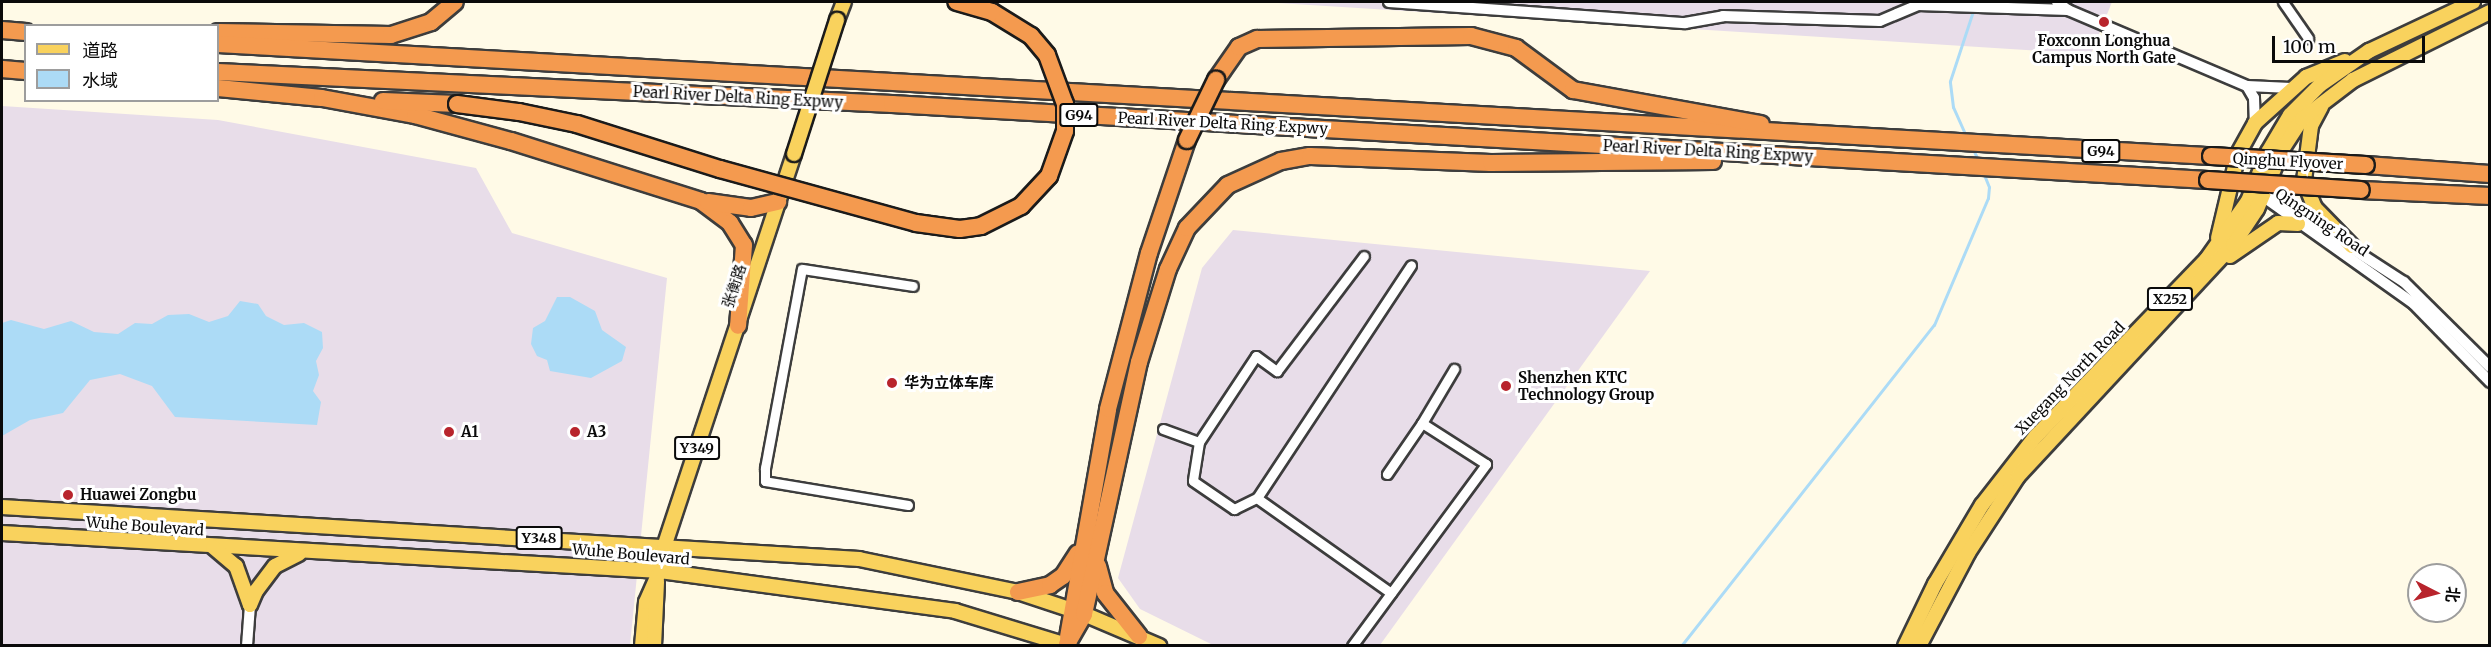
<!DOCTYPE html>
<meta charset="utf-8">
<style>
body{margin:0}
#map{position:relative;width:2491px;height:647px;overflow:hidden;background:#fffae7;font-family:Merriweather,"Noto Sans SC",serif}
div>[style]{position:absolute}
.industrial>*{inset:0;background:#e8dde9}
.water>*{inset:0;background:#acdbf6}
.stream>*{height:3px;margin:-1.5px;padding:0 1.5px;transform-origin:1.5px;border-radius:1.5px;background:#acdbf6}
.roads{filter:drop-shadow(2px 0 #3d3d3d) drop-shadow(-2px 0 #3d3d3d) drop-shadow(0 2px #3d3d3d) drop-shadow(0 -2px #3d3d3d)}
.minor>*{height:9px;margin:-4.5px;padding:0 4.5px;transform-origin:4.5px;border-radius:4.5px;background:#fff}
.tertiary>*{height:10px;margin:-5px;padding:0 5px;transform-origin:5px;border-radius:5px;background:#fff}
.primary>*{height:14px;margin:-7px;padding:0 7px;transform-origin:7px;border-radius:7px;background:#f9d25d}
.motorway>*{height:16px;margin:-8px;padding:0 8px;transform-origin:8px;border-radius:8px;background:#f49a4f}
.bridges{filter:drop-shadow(2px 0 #1b1b1b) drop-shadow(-2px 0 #1b1b1b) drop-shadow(0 2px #1b1b1b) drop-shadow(0 -2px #1b1b1b)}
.primary-bridge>*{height:14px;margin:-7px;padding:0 7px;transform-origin:7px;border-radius:7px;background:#f9d25d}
.motorway-bridge>*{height:16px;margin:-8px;padding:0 8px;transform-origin:8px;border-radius:8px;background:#f49a4f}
.dots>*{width:16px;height:16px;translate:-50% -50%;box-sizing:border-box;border:3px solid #fff;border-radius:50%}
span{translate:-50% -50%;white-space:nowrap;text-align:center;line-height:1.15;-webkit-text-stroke:6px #fff;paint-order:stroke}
.shield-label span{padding:2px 4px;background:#fff;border:2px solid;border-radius:4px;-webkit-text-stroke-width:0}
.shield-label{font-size:14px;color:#0a0a0a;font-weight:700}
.poi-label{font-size:15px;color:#0a0a0a;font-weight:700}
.left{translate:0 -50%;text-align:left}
.street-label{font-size:15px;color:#0a0a0a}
.frame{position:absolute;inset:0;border:3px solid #0a0a0a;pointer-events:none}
.legend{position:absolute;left:24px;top:24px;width:195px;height:78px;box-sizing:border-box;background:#fff;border:2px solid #9d9d9d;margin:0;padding:8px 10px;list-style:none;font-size:18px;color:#0a0a0a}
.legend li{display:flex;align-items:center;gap:12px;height:30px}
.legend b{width:30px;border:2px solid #9d9d9d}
.north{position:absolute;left:2407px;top:563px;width:60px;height:60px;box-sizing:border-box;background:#fff;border:2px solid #9d9d9d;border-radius:50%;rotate:96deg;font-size:16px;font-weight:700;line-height:24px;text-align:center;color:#0a0a0a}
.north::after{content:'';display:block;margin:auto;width:21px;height:27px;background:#b8242c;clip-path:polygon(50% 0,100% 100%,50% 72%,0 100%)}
.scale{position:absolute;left:2272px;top:36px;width:153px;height:27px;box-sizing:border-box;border:3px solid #0a0a0a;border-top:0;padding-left:8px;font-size:18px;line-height:21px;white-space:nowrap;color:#0a0a0a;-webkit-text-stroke:4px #fff;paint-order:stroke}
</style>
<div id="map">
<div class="industrial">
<i style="clip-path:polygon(1262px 2px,2112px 2px,2091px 54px)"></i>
<i style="clip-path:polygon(2px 106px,218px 120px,476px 168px,512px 233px,667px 278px,630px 645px,2px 645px)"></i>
<i style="clip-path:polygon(1233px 230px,1650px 271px,1380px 645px,1213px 645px,1140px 609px,1118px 578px,1202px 268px)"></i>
</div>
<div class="water">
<i style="clip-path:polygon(557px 297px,570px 297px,595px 311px,602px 330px,626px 347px,622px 361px,591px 378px,550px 371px,547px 360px,537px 356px,531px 344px,533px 328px,545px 321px)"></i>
<i style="clip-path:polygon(240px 301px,258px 304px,266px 316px,284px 325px,304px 323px,322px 332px,323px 348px,316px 361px,319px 375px,313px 391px,321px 402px,317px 425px,175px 417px,152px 386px,120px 374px,90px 380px,63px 413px,30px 420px,2px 436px,2px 323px,11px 320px,44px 329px,71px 321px,94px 332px,118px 334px,135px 323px,152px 324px,168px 315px,189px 314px,209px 322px,228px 316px)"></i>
</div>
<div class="stream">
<i style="left:1966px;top:136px;width:32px;rotate:-114deg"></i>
<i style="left:1953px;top:107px;width:26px;rotate:-97deg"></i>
<i style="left:1950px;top:81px;width:83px;rotate:-71.8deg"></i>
<i style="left:1972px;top:147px;width:14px;rotate:65deg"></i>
<i style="left:1681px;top:646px;width:409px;rotate:-51.8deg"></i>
<i style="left:1934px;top:325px;width:138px;rotate:-67deg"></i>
<i style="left:1988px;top:198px;width:11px;rotate:-85deg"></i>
<i style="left:1989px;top:187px;width:16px;rotate:-112deg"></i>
</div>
<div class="roads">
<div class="minor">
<i style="left:2283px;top:2px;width:44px;rotate:55.2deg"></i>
<i style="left:1422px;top:423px;width:63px;rotate:-59.3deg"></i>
<i style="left:1163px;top:429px;width:38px;rotate:20deg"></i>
<i style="left:1199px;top:442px;width:39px;rotate:99deg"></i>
<i style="left:1193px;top:481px;width:50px;rotate:34.3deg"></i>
<i style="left:1234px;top:509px;width:25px;rotate:-26deg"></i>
<i style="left:1199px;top:442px;width:103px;rotate:-56.5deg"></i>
<i style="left:1256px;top:356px;width:26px;rotate:36deg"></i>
<i style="left:1277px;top:371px;width:144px;rotate:-52.9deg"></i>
<i style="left:908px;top:505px;width:145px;rotate:-170.5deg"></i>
<i style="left:765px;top:481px;width:13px;rotate:-90deg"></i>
<i style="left:765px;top:468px;width:202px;rotate:-79.5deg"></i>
<i style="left:802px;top:269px;width:112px;rotate:8.7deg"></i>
<i style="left:1391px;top:593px;width:164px;rotate:-144.7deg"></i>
<i style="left:1257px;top:498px;width:279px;rotate:-56.5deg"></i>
<i style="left:1352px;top:646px;width:226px;rotate:-53.6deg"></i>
<i style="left:1486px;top:464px;width:76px;rotate:-147.4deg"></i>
<i style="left:1422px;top:423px;width:62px;rotate:124.5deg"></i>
</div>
<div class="tertiary">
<i style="left:1389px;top:2px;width:297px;rotate:4.1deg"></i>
<i style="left:1685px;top:23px;width:39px;rotate:-10deg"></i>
<i style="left:1723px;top:16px;width:157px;rotate:1.8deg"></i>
<i style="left:1880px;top:21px;width:41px;rotate:-22.8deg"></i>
<i style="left:1918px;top:5px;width:150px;rotate:1.9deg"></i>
<i style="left:2057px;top:2px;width:14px;rotate:36deg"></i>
<i style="left:2068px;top:10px;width:194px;rotate:23deg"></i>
<i style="left:2247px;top:86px;width:44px;rotate:2.6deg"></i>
<i style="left:2247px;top:86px;width:14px;rotate:60deg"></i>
<i style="left:2254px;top:98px;width:25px;rotate:88deg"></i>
<i style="left:2260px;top:189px;width:171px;rotate:32.9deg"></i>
<i style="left:2404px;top:282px;width:121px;rotate:44.7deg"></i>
<i style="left:2258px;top:193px;width:191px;rotate:35.4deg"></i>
<i style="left:2414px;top:304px;width:109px;rotate:45.7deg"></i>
<i style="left:247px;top:646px;width:41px;rotate:-85.8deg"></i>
</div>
<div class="primary">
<i style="left:837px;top:20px;width:19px;rotate:-69deg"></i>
<i style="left:2321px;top:107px;width:21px;rotate:118deg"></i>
<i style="left:2311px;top:126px;width:55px;rotate:97.3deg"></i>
<i style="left:2304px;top:181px;width:29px;rotate:68deg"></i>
<i style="left:2315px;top:208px;width:53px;rotate:45.8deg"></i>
<i style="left:2218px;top:238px;width:86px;rotate:-76.6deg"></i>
<i style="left:2238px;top:154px;width:35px;rotate:-61deg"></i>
<i style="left:2255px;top:123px;width:69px;rotate:-42deg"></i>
<i style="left:2306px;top:77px;width:42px;rotate:-22.3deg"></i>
<i style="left:2230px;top:256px;width:58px;rotate:-34.5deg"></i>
<i style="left:2278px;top:223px;width:20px;rotate:3deg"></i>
<i style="left:2px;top:507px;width:859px;rotate:3.47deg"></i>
<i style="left:859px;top:559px;width:162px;rotate:11.7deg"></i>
<i style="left:1018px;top:592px;width:70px;rotate:18.4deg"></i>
<i style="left:1084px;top:614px;width:82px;rotate:23.1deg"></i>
<i style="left:2px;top:533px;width:659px;rotate:3.31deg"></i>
<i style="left:660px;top:571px;width:298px;rotate:7.7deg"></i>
<i style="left:955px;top:611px;width:120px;rotate:16.9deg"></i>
<i style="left:213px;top:547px;width:30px;rotate:40deg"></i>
<i style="left:236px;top:566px;width:41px;rotate:70.3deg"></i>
<i style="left:250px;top:605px;width:15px;rotate:-67deg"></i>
<i style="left:256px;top:591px;width:31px;rotate:-53deg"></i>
<i style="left:275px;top:566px;width:27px;rotate:-27deg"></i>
<i style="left:642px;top:646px;width:44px;rotate:-84.8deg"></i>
<i style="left:646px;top:602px;width:34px;rotate:-66deg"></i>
<i style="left:660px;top:571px;width:27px;rotate:-80deg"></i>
<i style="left:665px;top:544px;width:411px;rotate:-71.7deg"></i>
<i style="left:654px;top:646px;width:64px;rotate:-87.3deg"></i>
<i style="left:1905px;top:646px;width:69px;rotate:-64.2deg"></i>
<i style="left:1935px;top:584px;width:92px;rotate:-59.3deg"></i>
<i style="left:1982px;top:505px;width:88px;rotate:-52deg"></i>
<i style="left:2036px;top:436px;width:245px;rotate:-46deg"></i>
<i style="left:2206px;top:260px;width:72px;rotate:-54.6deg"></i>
<i style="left:2248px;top:201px;width:53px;rotate:-67.8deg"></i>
<i style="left:2268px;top:152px;width:43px;rotate:-59.3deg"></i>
<i style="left:2290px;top:115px;width:42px;rotate:-45deg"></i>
<i style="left:2320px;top:85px;width:60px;rotate:-34.8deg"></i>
<i style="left:2369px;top:51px;width:115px;rotate:-25.2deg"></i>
<i style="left:1919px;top:646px;width:105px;rotate:-62.2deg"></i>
<i style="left:1968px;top:553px;width:92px;rotate:-57deg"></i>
<i style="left:2018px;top:476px;width:316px;rotate:-47.1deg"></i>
<i style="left:2233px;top:245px;width:43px;rotate:-56.3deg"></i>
<i style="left:2257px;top:209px;width:66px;rotate:-66.9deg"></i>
<i style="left:2283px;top:148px;width:35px;rotate:-57deg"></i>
<i style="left:2302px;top:119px;width:64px;rotate:-37.4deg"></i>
<i style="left:2353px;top:80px;width:153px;rotate:-26.4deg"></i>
</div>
<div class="motorway">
<i style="left:2px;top:30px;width:24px;rotate:5deg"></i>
<i style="left:218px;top:32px;width:173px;rotate:1deg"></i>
<i style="left:391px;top:35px;width:42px;rotate:-18deg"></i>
<i style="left:431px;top:22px;width:31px;rotate:-40deg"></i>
<i style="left:218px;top:44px;width:1996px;rotate:3.22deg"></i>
<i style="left:2px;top:69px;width:24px;rotate:5deg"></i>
<i style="left:218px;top:72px;width:675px;rotate:2.72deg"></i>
<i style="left:892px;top:104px;width:1318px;rotate:3.31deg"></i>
<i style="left:1216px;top:80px;width:40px;rotate:-55.1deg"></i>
<i style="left:1239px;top:47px;width:20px;rotate:-24deg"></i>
<i style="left:1257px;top:39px;width:214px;rotate:-0.8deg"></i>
<i style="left:1471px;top:36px;width:47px;rotate:14.9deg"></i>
<i style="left:1516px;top:48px;width:71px;rotate:36.4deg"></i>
<i style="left:1573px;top:90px;width:191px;rotate:10.3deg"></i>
<i style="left:218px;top:88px;width:104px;rotate:5.5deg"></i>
<i style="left:322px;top:98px;width:95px;rotate:10.4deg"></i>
<i style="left:415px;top:115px;width:99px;rotate:15.2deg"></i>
<i style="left:511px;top:141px;width:199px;rotate:17.5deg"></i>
<i style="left:701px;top:201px;width:36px;rotate:37deg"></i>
<i style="left:730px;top:223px;width:26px;rotate:58deg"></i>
<i style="left:744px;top:245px;width:81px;rotate:94.2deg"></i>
<i style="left:383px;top:101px;width:74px;rotate:2.3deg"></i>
<i style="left:2366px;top:165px;width:124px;rotate:4.2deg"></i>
<i style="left:2361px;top:190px;width:129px;rotate:2.7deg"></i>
<i style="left:708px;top:202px;width:43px;rotate:7.9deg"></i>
<i style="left:751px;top:208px;width:28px;rotate:-13deg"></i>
<i style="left:1098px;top:566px;width:28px;rotate:75deg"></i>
<i style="left:1105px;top:593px;width:55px;rotate:51.7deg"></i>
<i style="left:1018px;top:592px;width:33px;rotate:-12deg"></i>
<i style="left:1050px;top:585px;width:16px;rotate:-35deg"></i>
<i style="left:1063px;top:576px;width:27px;rotate:-57deg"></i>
<i style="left:1068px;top:637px;width:231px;rotate:-80deg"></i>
<i style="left:1108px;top:409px;width:161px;rotate:-75.3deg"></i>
<i style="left:1149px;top:253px;width:119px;rotate:-71.4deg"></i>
<i style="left:1067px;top:644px;width:34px;rotate:-60deg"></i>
<i style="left:1084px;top:614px;width:258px;rotate:-77.7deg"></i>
<i style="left:1139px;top:362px;width:97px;rotate:-72.7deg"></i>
<i style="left:1168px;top:269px;width:45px;rotate:-65.1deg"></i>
<i style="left:1187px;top:228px;width:59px;rotate:-46.4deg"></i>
<i style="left:1228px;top:185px;width:58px;rotate:-24.4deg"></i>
<i style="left:1281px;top:161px;width:29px;rotate:-10deg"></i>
<i style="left:1310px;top:156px;width:181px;rotate:2.2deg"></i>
<i style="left:1491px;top:163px;width:222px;rotate:-0.5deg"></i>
</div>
</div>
<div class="bridges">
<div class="primary-bridge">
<i style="left:794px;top:154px;width:141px;rotate:-72.2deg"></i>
</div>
<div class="motorway-bridge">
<i style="left:457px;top:104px;width:63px;rotate:7.4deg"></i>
<i style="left:519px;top:112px;width:59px;rotate:11.7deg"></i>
<i style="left:577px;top:124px;width:150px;rotate:17.5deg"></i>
<i style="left:720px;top:169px;width:203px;rotate:15.4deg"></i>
<i style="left:916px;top:223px;width:44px;rotate:7.8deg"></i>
<i style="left:960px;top:229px;width:21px;rotate:-8deg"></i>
<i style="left:981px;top:226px;width:45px;rotate:-26.6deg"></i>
<i style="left:1021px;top:206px;width:41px;rotate:-47deg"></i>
<i style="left:1049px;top:176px;width:48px;rotate:-70.4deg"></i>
<i style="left:1065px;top:131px;width:27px;rotate:-90deg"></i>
<i style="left:1065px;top:104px;width:52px;rotate:-110.2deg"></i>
<i style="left:1047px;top:55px;width:25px;rotate:-130deg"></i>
<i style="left:1031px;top:36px;width:46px;rotate:-148.4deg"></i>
<i style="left:992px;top:12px;width:37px;rotate:-164deg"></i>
<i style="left:1187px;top:140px;width:67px;rotate:-64.2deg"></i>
<i style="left:2211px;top:156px;width:155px;rotate:3.3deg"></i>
<i style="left:2208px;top:180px;width:153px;rotate:3.7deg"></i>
</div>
</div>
<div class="dots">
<i style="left:2104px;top:22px;background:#b8242c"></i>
<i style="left:892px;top:383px;background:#b8242c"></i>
<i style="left:1506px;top:386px;background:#b8242c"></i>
<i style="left:449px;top:432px;background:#b8242c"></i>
<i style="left:575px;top:432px;background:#b8242c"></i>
<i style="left:68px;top:495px;background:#b8242c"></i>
</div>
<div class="shield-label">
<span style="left:1079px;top:115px">G94</span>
<span style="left:2101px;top:151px">G94</span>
<span style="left:2170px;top:299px">X252</span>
<span style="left:697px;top:448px">Y349</span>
<span style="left:539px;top:538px">Y348</span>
</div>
<div class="poi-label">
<span style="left:2104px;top:49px">Foxconn Longhua<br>Campus North Gate</span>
<span class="left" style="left:1518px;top:386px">Shenzhen KTC<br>Technology Group</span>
<span class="left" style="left:904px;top:383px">华为立体车库</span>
<span class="left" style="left:461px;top:432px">A1</span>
<span class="left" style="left:587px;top:432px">A3</span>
<span class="left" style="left:80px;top:495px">Huawei Zongbu</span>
</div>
<div class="street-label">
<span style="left:738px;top:97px;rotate:3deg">Pearl River Delta Ring Expwy</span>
<span style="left:1223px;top:123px;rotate:3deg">Pearl River Delta Ring Expwy</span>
<span style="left:1708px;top:151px;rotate:3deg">Pearl River Delta Ring Expwy</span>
<span style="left:2288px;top:161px;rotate:3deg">Qinghu Flyover</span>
<span style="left:2322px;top:222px;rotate:34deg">Qingning Road</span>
<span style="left:734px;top:286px;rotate:-72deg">张衡路</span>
<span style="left:2070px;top:378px;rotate:-46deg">Xuegang North Road</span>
<span style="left:145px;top:526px;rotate:4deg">Wuhe Boulevard</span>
<span style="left:631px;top:554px;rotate:5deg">Wuhe Boulevard</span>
</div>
<div class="frame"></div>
<ul class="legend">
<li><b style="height:8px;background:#f9d25d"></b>道路</li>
<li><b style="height:16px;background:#acdbf6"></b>水域</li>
</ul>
<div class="north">北</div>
<div class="scale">100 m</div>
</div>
